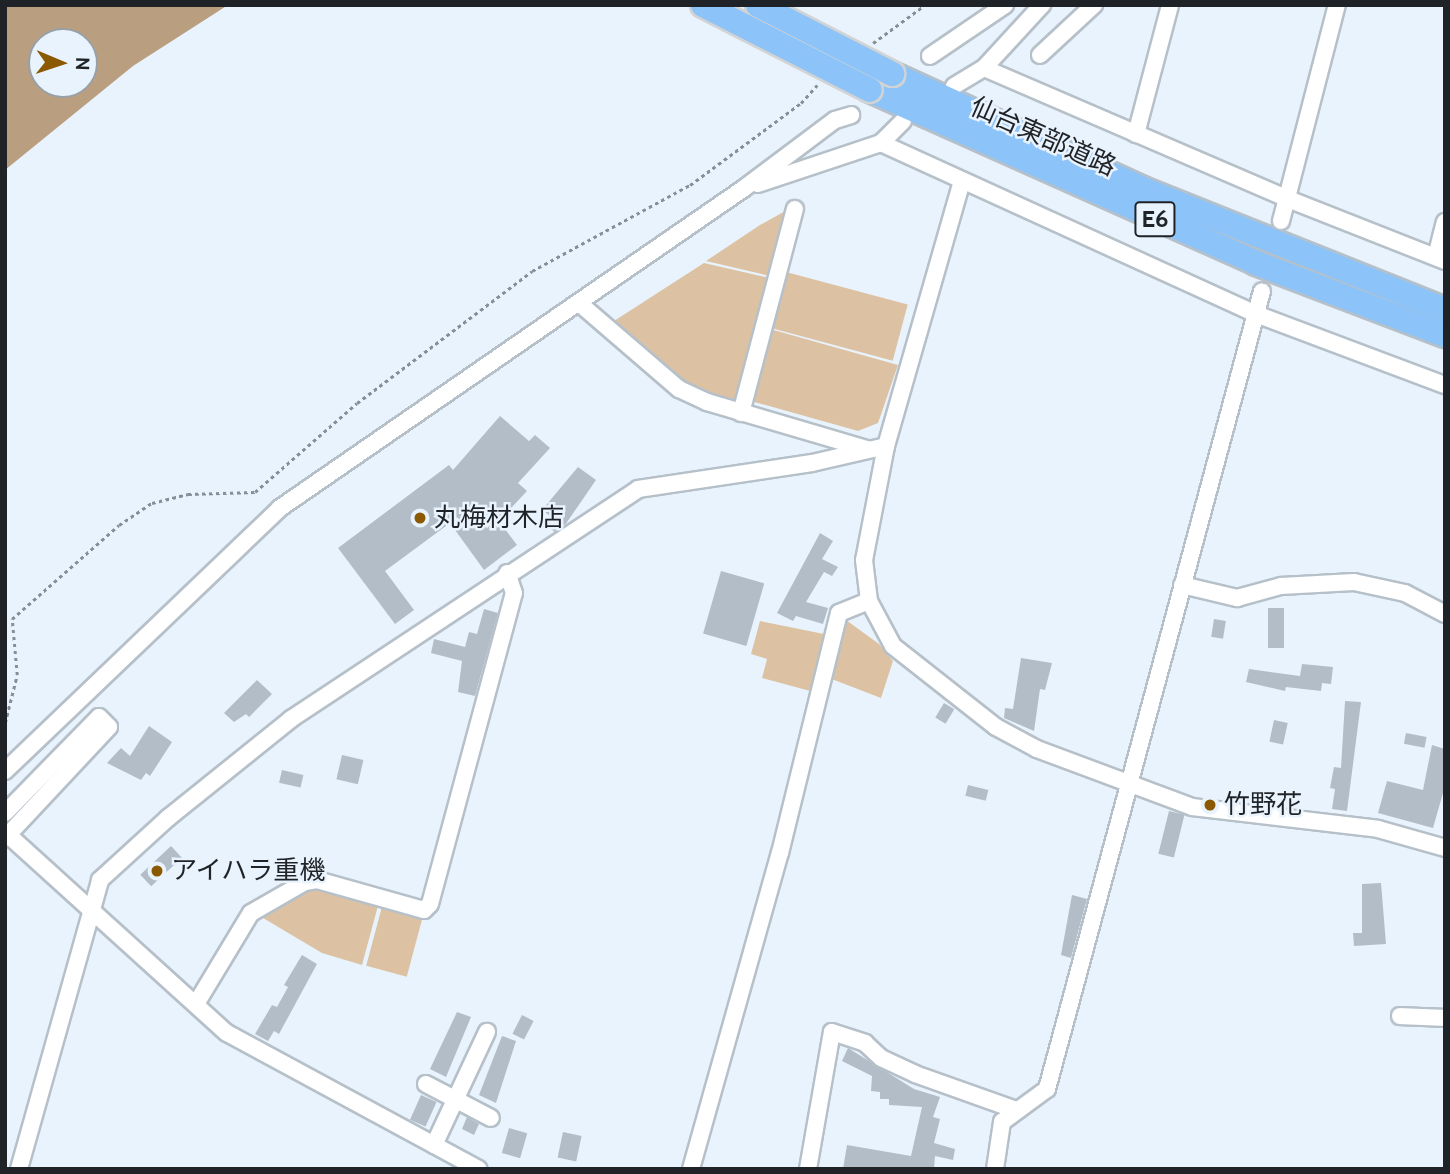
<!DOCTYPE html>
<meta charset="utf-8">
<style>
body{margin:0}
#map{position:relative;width:1450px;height:1174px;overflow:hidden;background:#e9f3fd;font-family:Cabin,"Noto Sans JP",sans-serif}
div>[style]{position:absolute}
.green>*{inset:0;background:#dcc2a2;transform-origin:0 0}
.water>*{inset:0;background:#b99f80}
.building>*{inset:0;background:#b3bdc7;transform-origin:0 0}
.path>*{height:2.5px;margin-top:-1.25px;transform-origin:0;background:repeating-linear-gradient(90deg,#878f96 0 3.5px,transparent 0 7px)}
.roads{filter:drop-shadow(2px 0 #b6c0c9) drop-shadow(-2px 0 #b6c0c9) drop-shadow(0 2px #b6c0c9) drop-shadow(0 -2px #b6c0c9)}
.minor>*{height:16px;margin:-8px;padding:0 8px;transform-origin:8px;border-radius:8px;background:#fff}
.highway>*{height:24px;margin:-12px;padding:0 12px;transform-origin:12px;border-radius:12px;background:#8cc3f8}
.bridges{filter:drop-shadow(2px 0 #d2d3d4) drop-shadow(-2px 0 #d2d3d4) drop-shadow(0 2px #d2d3d4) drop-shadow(0 -2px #d2d3d4)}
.highway-bridge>*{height:24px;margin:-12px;padding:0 12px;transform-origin:12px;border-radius:12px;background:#8cc3f8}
.dots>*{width:19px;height:19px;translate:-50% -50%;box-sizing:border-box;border:4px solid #e9f3fd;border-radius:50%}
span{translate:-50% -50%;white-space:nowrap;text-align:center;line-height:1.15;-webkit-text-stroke:5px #e9f3fd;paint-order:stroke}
.shield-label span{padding:2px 5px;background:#e9f3fd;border:2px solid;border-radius:5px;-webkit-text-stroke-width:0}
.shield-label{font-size:24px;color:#1f2327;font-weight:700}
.street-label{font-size:26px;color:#1f2327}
.poi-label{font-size:26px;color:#1f2327}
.left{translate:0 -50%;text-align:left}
.frame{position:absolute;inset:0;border:7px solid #1f2327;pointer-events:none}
.north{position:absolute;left:28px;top:28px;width:70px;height:70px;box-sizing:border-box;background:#e9f3fd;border:2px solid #98a0a7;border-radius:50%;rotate:92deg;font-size:19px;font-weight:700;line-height:28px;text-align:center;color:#1f2327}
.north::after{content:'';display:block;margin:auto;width:24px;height:32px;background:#8a5900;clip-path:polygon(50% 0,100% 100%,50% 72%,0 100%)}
</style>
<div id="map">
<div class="green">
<i style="clip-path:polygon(787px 210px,770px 276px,706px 261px,760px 225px)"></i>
<i style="clip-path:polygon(704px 263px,770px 278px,734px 403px,684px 381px,614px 321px)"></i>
<i style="left:786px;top:272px;width:126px;height:58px;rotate:15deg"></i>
<i style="clip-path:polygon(770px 329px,898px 365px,878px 423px,858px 431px,751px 401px)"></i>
<i style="clip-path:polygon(846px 620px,879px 644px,893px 661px,881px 698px,829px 678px)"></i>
<i style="clip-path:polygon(760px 621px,829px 635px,814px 692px,762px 678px,767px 659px,751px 654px)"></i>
<i style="clip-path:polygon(313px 886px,379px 902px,362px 965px,322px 953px,258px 915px)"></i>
<i style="left:383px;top:903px;width:42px;height:65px;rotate:15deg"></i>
</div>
<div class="water">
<i style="clip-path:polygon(evenodd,5px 5px,228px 5px,133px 66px,5px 170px,5px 5px,42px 42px,84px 42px,84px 84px,42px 84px,42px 42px)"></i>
</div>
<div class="building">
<i style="clip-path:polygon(500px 416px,529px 441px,535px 435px,550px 448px,518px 483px,527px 491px,499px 521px,517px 545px,484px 570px,450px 523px,385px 571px,414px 610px,395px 624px,338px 548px,449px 465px,453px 470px)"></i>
<i style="clip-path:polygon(578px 467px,596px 480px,565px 525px,561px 523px,555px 532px,544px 524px,550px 516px,542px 510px)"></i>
<i style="clip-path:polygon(820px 533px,833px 541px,822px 559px,838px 567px,832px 576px,824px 572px,806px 602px,828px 608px,823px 624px,796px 616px,793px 621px,777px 613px)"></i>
<i style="left:721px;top:571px;width:45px;height:65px;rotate:16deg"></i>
<i style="left:1268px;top:608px;width:16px;height:40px"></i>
<i style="clip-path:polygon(484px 609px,498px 613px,475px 696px,458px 692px,462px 661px,431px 653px,434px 639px,465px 647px,469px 632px,477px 634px)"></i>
<i style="left:1214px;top:619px;width:12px;height:18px;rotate:9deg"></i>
<i style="clip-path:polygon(1021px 658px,1052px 663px,1045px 690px,1040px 689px,1034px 731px,1004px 718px,1005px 708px,1013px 709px)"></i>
<i style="clip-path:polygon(1302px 664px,1333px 667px,1331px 684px,1322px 683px,1321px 691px,1286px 687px,1285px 691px,1246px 682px,1249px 669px,1300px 676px)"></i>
<i style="clip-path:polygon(257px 680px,272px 694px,249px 717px,246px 714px,234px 722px,224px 713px)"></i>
<i style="clip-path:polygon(1345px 701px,1361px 702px,1347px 811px,1332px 809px,1335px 789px,1330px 788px,1334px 767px,1341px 768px)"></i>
<i style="left:944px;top:703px;width:12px;height:17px;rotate:31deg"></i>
<i style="left:1274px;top:720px;width:14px;height:22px;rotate:12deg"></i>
<i style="clip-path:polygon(149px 726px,172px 742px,150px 776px,146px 773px,141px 780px,107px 763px,121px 748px,130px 756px)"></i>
<i style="left:1406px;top:733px;width:21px;height:11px;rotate:11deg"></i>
<i style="clip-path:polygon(1432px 745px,1445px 749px,1445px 786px,1433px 828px,1378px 813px,1387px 781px,1423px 790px)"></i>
<i style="left:342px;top:755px;width:22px;height:25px;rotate:13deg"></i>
<i style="left:282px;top:770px;width:22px;height:13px;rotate:13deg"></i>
<i style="left:968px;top:785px;width:21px;height:11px;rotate:14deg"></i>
<i style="left:1169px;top:811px;width:16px;height:44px;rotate:14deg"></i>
<i style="left:171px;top:846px;width:16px;height:42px;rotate:47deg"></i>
<i style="clip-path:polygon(1381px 883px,1386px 944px,1354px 946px,1353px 933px,1362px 933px,1362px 884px)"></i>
<i style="clip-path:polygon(1072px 895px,1087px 899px,1071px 958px,1061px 955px)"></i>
<i style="clip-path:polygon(302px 955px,317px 964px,279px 1034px,274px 1031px,268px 1041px,255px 1034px,272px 1005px,277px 1007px,288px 987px,284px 985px)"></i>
<i style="clip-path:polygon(457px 1012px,471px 1017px,446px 1077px,430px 1069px)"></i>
<i style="left:522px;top:1015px;width:13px;height:21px;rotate:27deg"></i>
<i style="clip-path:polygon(502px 1036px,516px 1041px,496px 1103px,479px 1095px)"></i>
<i style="clip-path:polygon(848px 1048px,914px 1089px,940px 1097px,933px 1117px,940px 1119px,934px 1143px,955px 1149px,953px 1160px,935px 1156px,934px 1169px,843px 1169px,847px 1145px,911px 1156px,922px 1107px,889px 1105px,889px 1099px,880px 1099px,880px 1092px,871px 1091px,872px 1076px,842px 1061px)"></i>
<i style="left:421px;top:1095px;width:17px;height:27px;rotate:24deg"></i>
<i style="clip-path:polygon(467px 1117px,479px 1124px,474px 1135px,462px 1129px)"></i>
<i style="left:509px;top:1128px;width:19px;height:26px;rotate:16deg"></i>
<i style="left:563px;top:1132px;width:19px;height:26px;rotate:12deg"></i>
</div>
<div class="path">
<i style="left:873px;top:43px;width:64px;rotate:-36.2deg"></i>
<i style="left:5px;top:723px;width:49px;rotate:-76deg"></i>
<i style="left:17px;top:675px;width:56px;rotate:-95.1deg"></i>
<i style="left:12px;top:619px;width:142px;rotate:-41.3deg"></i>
<i style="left:119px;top:525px;width:40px;rotate:-34deg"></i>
<i style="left:152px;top:503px;width:37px;rotate:-14deg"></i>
<i style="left:188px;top:494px;width:67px;rotate:-1.7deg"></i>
<i style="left:255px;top:492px;width:135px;rotate:-41.1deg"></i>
<i style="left:357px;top:403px;width:219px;rotate:-37deg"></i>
<i style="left:532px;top:271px;width:180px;rotate:-28.6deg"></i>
<i style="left:690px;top:185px;width:138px;rotate:-36.5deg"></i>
<i style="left:801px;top:103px;width:24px;rotate:-48deg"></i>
</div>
<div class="roads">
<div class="minor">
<i style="left:1040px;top:55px;width:74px;rotate:-42.8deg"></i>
<i style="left:930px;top:56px;width:91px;rotate:-34.2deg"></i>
<i style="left:984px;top:68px;width:331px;rotate:23.3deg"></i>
<i style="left:1288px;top:199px;width:169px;rotate:21.5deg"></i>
<i style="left:954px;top:86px;width:35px;rotate:-31deg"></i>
<i style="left:984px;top:68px;width:86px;rotate:-47.4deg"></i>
<i style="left:1136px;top:134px;width:133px;rotate:-75.2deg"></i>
<i style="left:881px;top:143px;width:412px;rotate:24.5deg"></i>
<i style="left:1256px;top:314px;width:202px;rotate:20.6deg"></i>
<i style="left:962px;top:181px;width:276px;rotate:106deg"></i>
<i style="left:886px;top:446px;width:116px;rotate:100.9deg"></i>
<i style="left:864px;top:560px;width:41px;rotate:83deg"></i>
<i style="left:869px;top:601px;width:51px;rotate:61.9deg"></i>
<i style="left:893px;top:646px;width:131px;rotate:38.2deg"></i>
<i style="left:996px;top:727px;width:47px;rotate:28.2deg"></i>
<i style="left:1037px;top:749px;width:165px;rotate:20.5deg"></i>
<i style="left:1192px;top:807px;width:187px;rotate:6.7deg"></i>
<i style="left:1378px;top:829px;width:70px;rotate:15.8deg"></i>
<i style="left:758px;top:184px;width:130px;rotate:-18.4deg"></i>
<i style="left:881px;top:143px;width:31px;rotate:-45deg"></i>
<i style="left:1281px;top:221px;width:223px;rotate:-75.5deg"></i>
<i style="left:1436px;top:257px;width:36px;rotate:-76deg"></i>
<i style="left:579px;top:303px;width:132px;rotate:40.7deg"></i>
<i style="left:679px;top:389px;width:31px;rotate:25deg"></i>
<i style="left:707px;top:402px;width:167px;rotate:16.4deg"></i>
<i style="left:741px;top:413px;width:211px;rotate:-75.2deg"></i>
<i style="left:1182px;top:585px;width:57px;rotate:13.3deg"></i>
<i style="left:1237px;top:598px;width:46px;rotate:-15.3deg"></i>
<i style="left:1281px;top:586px;width:73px;rotate:-3.1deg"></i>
<i style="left:1354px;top:582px;width:52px;rotate:12.2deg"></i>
<i style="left:1405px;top:593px;width:45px;rotate:27.7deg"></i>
<i style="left:5px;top:771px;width:381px;rotate:-43.7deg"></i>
<i style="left:280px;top:508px;width:562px;rotate:-34.57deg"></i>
<i style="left:743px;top:189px;width:115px;rotate:-36.9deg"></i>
<i style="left:835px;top:120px;width:17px;rotate:-17deg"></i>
<i style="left:5px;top:813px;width:134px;rotate:-45.6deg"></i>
<i style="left:99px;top:717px;width:14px;rotate:45deg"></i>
<i style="left:109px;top:727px;width:152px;rotate:133.1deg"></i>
<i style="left:5px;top:832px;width:299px;rotate:42.2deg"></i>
<i style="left:227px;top:1033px;width:286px;rotate:28.4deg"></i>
<i style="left:196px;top:1004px;width:106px;rotate:-58.9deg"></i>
<i style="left:251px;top:913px;width:62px;rotate:-29.9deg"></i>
<i style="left:305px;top:882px;width:12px;rotate:-9deg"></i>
<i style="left:317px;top:880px;width:111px;rotate:15.7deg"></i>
<i style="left:424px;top:910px;width:8px;rotate:-45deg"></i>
<i style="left:430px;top:904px;width:322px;rotate:-74.9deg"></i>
<i style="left:514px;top:593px;width:21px;rotate:-109deg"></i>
<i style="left:1400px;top:1016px;width:45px;rotate:2.5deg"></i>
<i style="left:426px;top:1084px;width:73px;rotate:27.6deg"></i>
<i style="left:434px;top:1145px;width:125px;rotate:-64.9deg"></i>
<i style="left:19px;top:1169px;width:300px;rotate:-74.3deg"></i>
<i style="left:100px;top:880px;width:92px;rotate:-42.4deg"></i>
<i style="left:168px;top:818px;width:158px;rotate:-38.8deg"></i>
<i style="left:291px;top:719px;width:416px;rotate:-33.5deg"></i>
<i style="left:638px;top:489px;width:176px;rotate:-8.5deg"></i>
<i style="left:812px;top:463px;width:76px;rotate:-12.9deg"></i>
<i style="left:691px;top:1169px;width:328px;rotate:-74.3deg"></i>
<i style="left:780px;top:853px;width:247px;rotate:-76.2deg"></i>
<i style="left:839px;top:613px;width:32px;rotate:-22deg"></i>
<i style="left:808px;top:1169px;width:139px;rotate:-80.1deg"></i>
<i style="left:832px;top:1032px;width:35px;rotate:18deg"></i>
<i style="left:865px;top:1043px;width:22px;rotate:43deg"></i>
<i style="left:881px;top:1058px;width:38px;rotate:25deg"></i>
<i style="left:915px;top:1074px;width:107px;rotate:19.6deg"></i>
<i style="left:995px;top:1169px;width:48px;rotate:-81.5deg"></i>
<i style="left:1002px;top:1122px;width:56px;rotate:-36.3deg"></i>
<i style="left:1047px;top:1089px;width:826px;rotate:-74.92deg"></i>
</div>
<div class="highway">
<i style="left:892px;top:74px;width:276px;rotate:24.6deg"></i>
<i style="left:1143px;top:189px;width:325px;rotate:21.8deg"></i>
<i style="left:870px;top:90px;width:423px;rotate:24.1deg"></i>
<i style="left:1256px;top:263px;width:202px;rotate:20.9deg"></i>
</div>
</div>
<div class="bridges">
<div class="highway-bridge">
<i style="left:703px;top:5px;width:187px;rotate:27deg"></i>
<i style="left:758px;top:5px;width:151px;rotate:27.2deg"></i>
</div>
</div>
<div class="dots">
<i style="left:420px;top:518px;background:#8a5900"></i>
<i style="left:1210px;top:805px;background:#8a5900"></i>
<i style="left:157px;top:871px;background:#8a5900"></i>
</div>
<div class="shield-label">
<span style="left:1155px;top:219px">E6</span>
</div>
<div class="street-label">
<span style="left:1043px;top:137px;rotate:24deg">仙台東部道路</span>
</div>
<div class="poi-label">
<span class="left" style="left:434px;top:518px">丸梅材木店</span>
<span class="left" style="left:1224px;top:805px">竹野花</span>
<span class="left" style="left:171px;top:871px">アイハラ重機</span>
</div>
<div class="frame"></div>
<div class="north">N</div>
</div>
